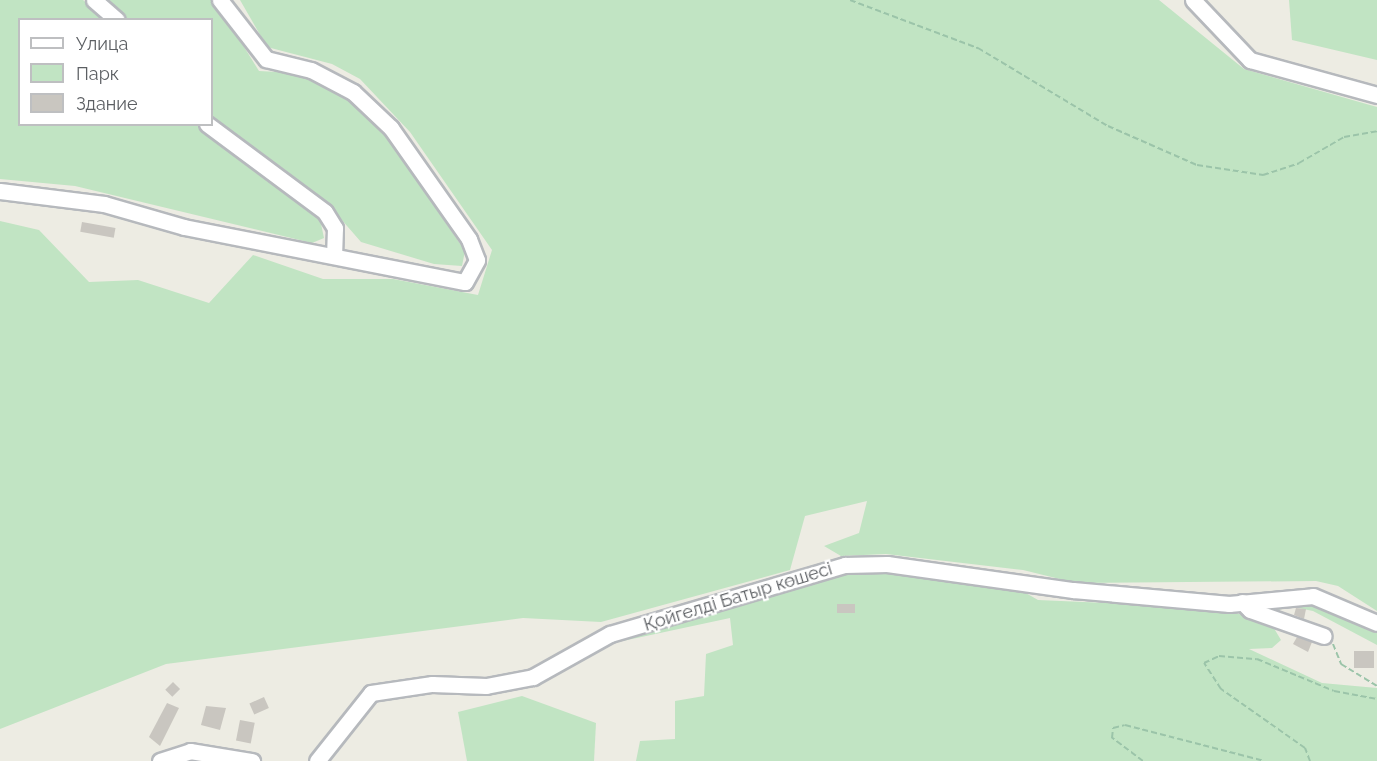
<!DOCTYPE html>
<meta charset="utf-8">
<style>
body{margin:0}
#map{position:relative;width:1377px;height:761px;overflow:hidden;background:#edece3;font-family:Raleway,sans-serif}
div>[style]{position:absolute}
.green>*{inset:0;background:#c1e4c3}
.building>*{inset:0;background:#c9c6c0;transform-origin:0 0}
.path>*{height:2px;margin-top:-1px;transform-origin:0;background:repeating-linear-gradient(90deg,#9bc4a9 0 6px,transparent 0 9px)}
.roads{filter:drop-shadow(2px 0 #b6b9bd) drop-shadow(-2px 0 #b6b9bd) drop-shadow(0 2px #b6b9bd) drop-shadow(0 -2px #b6b9bd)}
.minor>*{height:15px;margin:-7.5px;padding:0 7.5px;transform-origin:7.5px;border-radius:7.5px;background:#fff}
span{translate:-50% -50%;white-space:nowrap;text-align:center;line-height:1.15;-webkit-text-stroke:4.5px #fff;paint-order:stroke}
.street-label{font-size:18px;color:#5c5f63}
.legend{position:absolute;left:18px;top:18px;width:195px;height:108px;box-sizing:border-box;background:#fff;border:2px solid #bebfc1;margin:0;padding:8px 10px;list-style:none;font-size:18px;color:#5c5f63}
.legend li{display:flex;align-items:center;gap:12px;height:30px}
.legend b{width:30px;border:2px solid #bebfc1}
</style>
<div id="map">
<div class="green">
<i style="clip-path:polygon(0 0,83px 0,107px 19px,20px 20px,20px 124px,197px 125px,320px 219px,324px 238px,312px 243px,75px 186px,0 179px)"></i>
<i style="clip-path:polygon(101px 0,215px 0,259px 71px,297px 73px,355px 103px,380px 126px,465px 251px,462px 266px,434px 264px,361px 242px,327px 203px,281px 167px,212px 123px,212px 20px,126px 19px)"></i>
<i style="clip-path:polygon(240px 0,1159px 0,1244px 69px,1377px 107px,1377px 611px,1338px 586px,1316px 581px,1076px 583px,1023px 570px,886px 554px,841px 556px,824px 546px,859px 533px,867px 501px,805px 516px,790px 570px,601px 622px,523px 618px,166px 664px,0 729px,0 221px,39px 230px,89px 282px,138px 280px,209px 303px,253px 255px,323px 279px,393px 279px,478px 295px,492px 250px,410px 132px,360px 79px,332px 64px,267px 47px)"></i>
<i style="clip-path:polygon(1289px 0,1377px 0,1377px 60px,1292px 40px)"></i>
<i style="clip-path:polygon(863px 569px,1017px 588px,1038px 600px,1221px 608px,1272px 625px,1281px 640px,1272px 648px,1249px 649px,1322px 683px,1377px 688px,1377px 761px,636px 761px,640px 741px,675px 739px,675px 701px,704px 696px,706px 654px,733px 645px,730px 618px,604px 645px,758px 595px)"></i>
<i style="clip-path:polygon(1312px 601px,1377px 629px,1377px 645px,1313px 611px,1293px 607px,1272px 611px,1254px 603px)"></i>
<i style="clip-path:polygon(522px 696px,596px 723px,594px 761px,467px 761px,458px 712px)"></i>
</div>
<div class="building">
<i style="left:82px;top:222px;width:34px;height:10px;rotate:10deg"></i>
<i style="left:837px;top:604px;width:18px;height:9px"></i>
<i style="clip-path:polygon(1296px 608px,1306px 609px,1304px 619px,1294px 615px)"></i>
<i style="clip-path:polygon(1297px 637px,1312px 642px,1308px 652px,1293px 644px)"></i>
<i style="left:1374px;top:651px;width:17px;height:20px;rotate:90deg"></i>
<i style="left:173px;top:682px;width:10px;height:11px;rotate:45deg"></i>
<i style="left:264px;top:697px;width:12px;height:16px;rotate:66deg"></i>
<i style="clip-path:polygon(167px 703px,179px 708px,160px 746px,149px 737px)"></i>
<i style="clip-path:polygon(206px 706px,226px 708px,220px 730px,201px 725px)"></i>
<i style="left:240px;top:720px;width:15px;height:21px;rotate:11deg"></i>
</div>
<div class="path">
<i style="left:850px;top:0;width:137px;rotate:20.6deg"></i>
<i style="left:978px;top:48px;width:152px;rotate:31deg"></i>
<i style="left:1108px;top:126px;width:97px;rotate:23.7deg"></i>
<i style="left:1197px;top:165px;width:67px;rotate:8.6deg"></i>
<i style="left:1263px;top:175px;width:38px;rotate:-18deg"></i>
<i style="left:1299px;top:163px;width:52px;rotate:-30deg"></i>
<i style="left:1344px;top:137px;width:34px;rotate:-10deg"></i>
<i style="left:1333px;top:644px;width:22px;rotate:68deg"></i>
<i style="left:1341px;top:664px;width:42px;rotate:31.4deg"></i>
<i style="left:1143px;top:761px;width:39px;rotate:-143deg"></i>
<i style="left:1112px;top:738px;width:10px;rotate:-84deg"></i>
<i style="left:1113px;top:728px;width:12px;rotate:-14deg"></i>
<i style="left:1125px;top:725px;width:144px;rotate:14.5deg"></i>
<i style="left:1310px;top:761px;width:14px;rotate:-111deg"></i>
<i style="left:1305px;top:748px;width:103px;rotate:-144.9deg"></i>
<i style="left:1221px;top:689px;width:31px;rotate:-123deg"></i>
<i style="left:1204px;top:663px;width:17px;rotate:-25deg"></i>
<i style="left:1219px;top:656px;width:38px;rotate:5deg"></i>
<i style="left:1257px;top:659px;width:83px;rotate:22.6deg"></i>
<i style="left:1334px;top:691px;width:44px;rotate:10.5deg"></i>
</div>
<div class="roads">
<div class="minor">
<i style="left:94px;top:0;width:30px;rotate:41deg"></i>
<i style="left:1193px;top:0;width:83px;rotate:46.5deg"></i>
<i style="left:1250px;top:60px;width:132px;rotate:15.4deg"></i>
<i style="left:207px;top:124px;width:147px;rotate:36.7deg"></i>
<i style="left:325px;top:212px;width:19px;rotate:58deg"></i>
<i style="left:335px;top:228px;width:28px;rotate:92deg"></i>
<i style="left:0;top:191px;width:105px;rotate:7.1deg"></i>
<i style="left:104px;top:204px;width:83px;rotate:16deg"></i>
<i style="left:184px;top:227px;width:286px;rotate:11.1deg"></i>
<i style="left:465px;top:282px;width:25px;rotate:-61deg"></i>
<i style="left:477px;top:260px;width:22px;rotate:-111deg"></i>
<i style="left:469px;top:239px;width:136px;rotate:-125.1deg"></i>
<i style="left:391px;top:128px;width:52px;rotate:-136.5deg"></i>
<i style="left:353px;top:92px;width:47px;rotate:-152.4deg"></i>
<i style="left:311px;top:70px;width:46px;rotate:-166.3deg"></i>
<i style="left:266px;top:59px;width:75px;rotate:-127.9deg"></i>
<i style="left:1242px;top:602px;width:11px;rotate:45deg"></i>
<i style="left:1250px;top:610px;width:78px;rotate:19.4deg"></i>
<i style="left:160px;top:761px;width:32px;rotate:-18deg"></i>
<i style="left:190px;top:751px;width:63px;rotate:9.2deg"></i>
<i style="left:317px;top:761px;width:87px;rotate:-51.5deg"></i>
<i style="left:371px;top:693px;width:62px;rotate:-8.4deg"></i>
<i style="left:432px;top:684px;width:54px;rotate:2.1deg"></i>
<i style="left:486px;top:686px;width:48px;rotate:-10.8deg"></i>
<i style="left:533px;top:677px;width:88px;rotate:-29.2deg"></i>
<i style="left:610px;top:634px;width:245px;rotate:-16.4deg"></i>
<i style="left:845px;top:565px;width:42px;rotate:-1.4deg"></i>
<i style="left:887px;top:564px;width:188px;rotate:8deg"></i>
<i style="left:1073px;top:590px;width:157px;rotate:5.1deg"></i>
<i style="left:1229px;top:604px;width:84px;rotate:-5.4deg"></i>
<i style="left:1313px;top:596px;width:69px;rotate:22.9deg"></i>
</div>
</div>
<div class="street-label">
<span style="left:738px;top:597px;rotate:-17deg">Қойгелді Батыр көшесі</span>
</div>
<ul class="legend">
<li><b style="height:8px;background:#fff"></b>Улица</li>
<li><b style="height:16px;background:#c1e4c3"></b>Парк</li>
<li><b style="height:16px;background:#c9c6c0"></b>Здание</li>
</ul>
</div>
